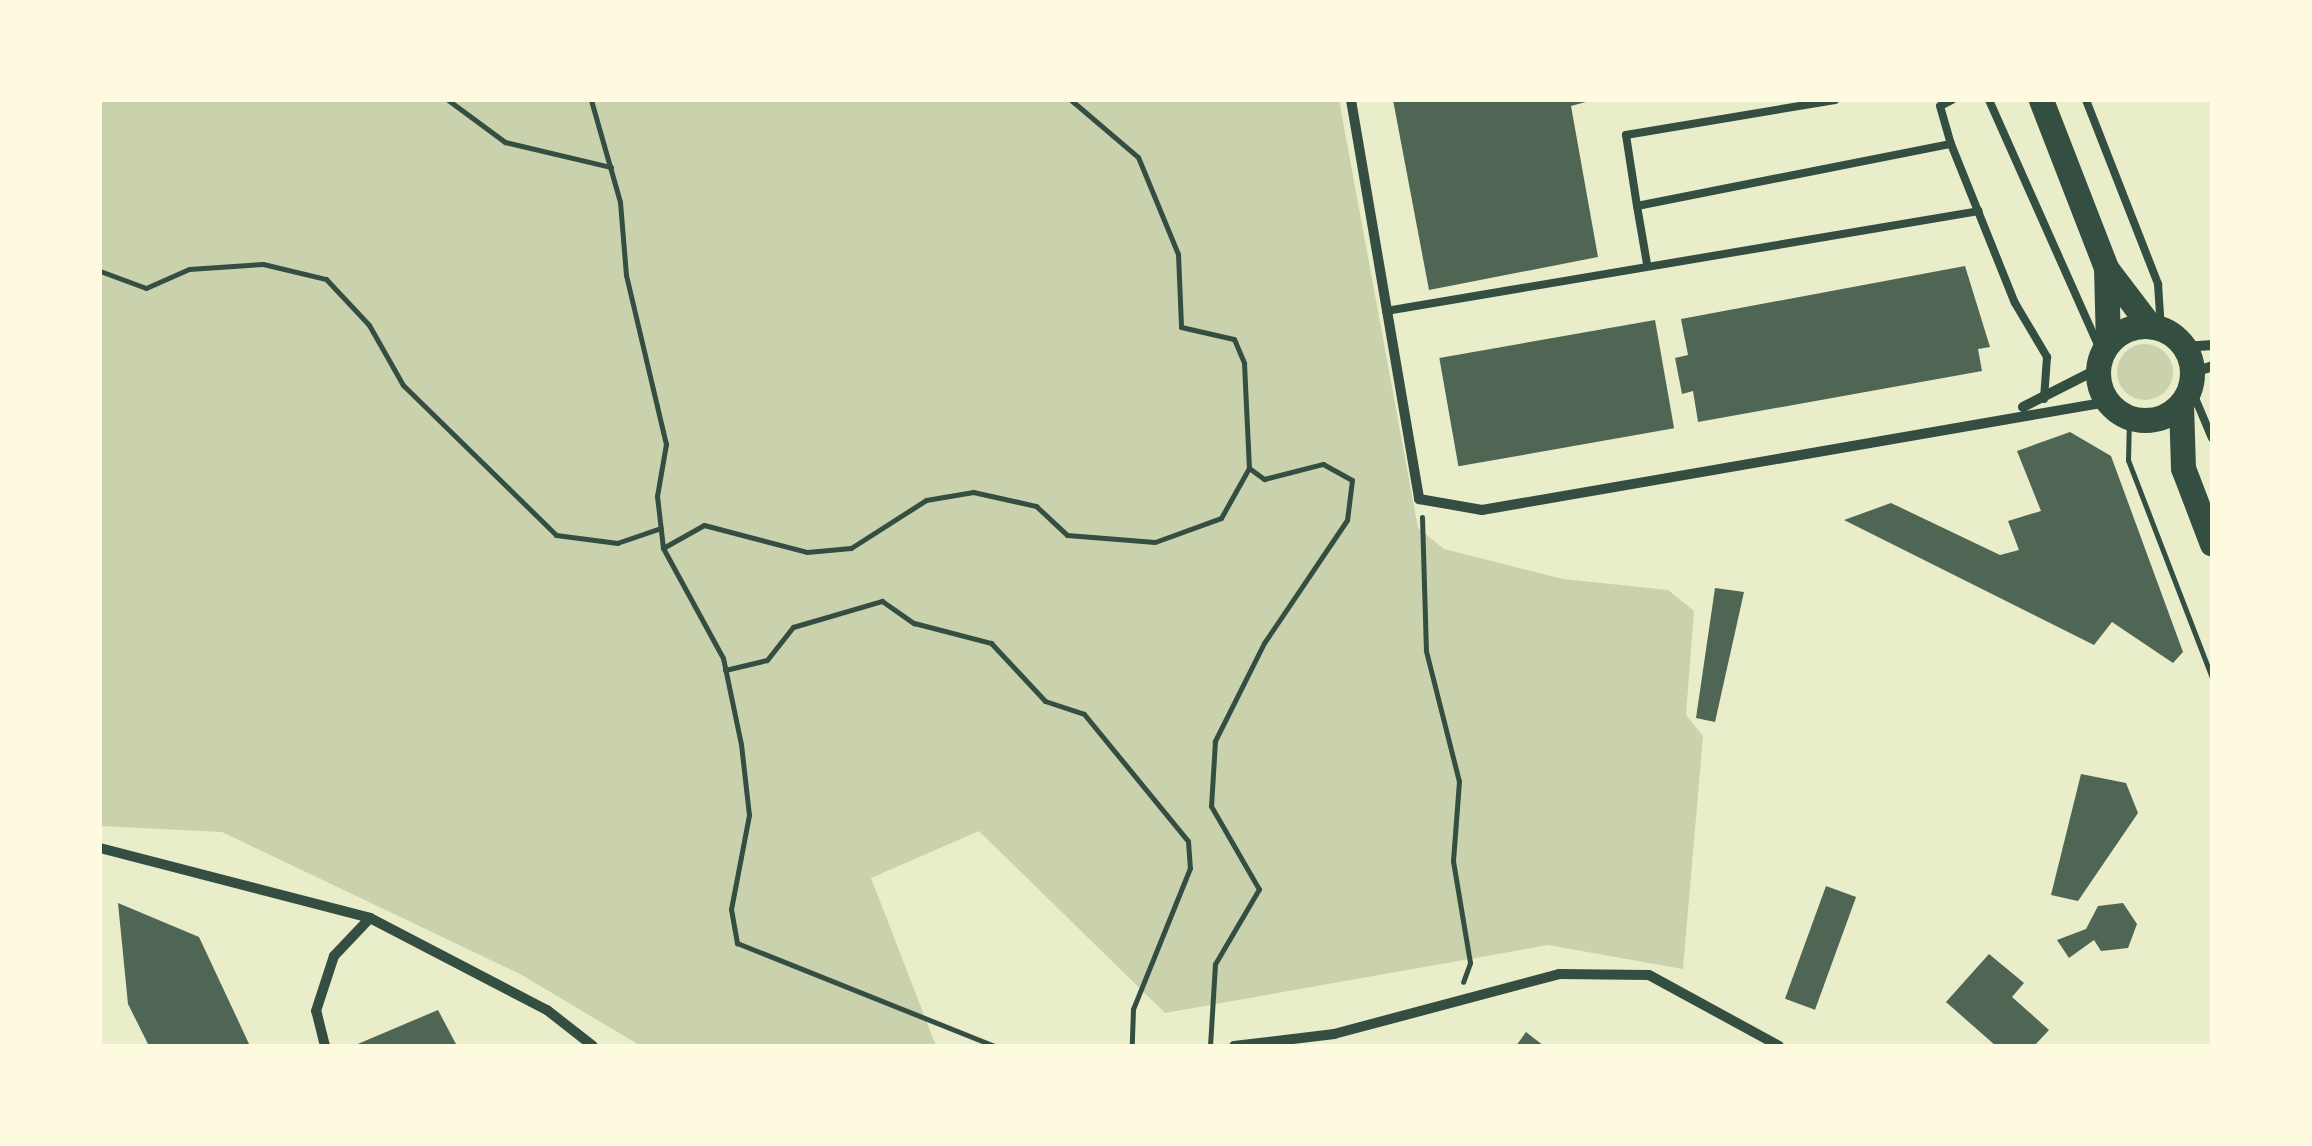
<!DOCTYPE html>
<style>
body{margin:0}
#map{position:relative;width:2312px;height:1146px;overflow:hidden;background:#e9edc9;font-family:"Varela Round",sans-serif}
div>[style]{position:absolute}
.green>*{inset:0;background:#cad2ad}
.round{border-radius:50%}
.building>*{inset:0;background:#4f6655;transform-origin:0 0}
.path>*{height:5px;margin:-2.5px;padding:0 2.5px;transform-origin:2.5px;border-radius:2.5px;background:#344e41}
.service>*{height:8px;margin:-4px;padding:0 4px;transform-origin:4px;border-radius:4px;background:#344e41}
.minor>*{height:10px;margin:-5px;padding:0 5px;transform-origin:5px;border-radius:5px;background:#344e41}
.primary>*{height:25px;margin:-12.5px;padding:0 12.5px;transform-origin:12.5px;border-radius:12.5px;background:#344e41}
.primary>.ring{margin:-12.5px;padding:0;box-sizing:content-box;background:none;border:25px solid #344e41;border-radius:50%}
span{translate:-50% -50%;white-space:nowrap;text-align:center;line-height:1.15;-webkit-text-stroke:8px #fefae0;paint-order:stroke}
.frame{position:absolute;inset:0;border:102px solid #fefae0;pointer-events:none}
</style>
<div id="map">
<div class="green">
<i style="clip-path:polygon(100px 100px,1339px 100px,1418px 528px,1444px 549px,1563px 579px,1668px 590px,1694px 611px,1686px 715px,1703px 736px,1683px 969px,1548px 945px,1165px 1013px,979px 831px,871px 878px,936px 1046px,641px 1046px,520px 974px,222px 832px,100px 826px)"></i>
<i class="round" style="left:2117px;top:344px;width:56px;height:56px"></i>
</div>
<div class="building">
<i style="clip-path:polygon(1393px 100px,1593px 100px,1571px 106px,1598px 257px,1429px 290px)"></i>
<i style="clip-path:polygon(1965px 266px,1990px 347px,1978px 349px,1982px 371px,1698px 422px,1693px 391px,1682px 394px,1675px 358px,1688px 355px,1681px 319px)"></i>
<i style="left:1655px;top:320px;width:110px;height:219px;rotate:80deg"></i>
<i style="clip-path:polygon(2070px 432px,2111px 456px,2183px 652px,2173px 663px,2112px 622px,2094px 645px,1844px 520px,1891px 503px,2000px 555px,2019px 550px,2008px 521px,2041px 511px,2017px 451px)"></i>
<i style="clip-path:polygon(1715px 588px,1744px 592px,1715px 722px,1696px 718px)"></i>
<i style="clip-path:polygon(2081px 774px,2126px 783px,2138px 813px,2078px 901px,2051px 895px)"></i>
<i style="left:1826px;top:886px;width:32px;height:120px;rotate:20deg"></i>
<i style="clip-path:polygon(118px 903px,199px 937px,250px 1046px,149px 1046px,128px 1004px)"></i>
<i style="clip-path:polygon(2123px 903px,2137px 924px,2128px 948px,2101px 951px,2094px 940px,2069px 958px,2057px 940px,2086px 929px,2098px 906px)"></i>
<i style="clip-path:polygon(1989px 954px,2024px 983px,2012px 997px,2049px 1030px,2034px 1046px,1996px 1046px,1946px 1002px)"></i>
<i style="clip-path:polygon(438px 1010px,457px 1046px,353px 1046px)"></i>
<i style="clip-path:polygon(1526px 1032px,1544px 1046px,1516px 1046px)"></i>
</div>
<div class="path">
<i style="left:448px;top:100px;width:71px;rotate:36.4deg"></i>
<i style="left:505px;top:142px;width:109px;rotate:13.3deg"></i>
<i style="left:591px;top:100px;width:106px;rotate:74.1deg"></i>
<i style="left:620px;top:202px;width:73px;rotate:85.3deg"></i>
<i style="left:626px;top:275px;width:174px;rotate:76.7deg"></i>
<i style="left:666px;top:444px;width:53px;rotate:99.8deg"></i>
<i style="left:657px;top:496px;width:52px;rotate:83.4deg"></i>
<i style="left:663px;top:548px;width:125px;rotate:61.4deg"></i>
<i style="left:723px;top:658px;width:88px;rotate:78.2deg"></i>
<i style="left:741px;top:744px;width:71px;rotate:83.6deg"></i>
<i style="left:749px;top:815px;width:96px;rotate:100.8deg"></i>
<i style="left:731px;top:909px;width:35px;rotate:80deg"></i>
<i style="left:737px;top:943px;width:278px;rotate:21.8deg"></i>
<i style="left:1071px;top:100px;width:88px;rotate:40.4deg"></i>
<i style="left:1138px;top:157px;width:105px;rotate:67.6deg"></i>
<i style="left:1178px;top:254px;width:73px;rotate:87.6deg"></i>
<i style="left:1181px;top:327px;width:54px;rotate:12.8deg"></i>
<i style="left:1234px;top:339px;width:26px;rotate:67deg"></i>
<i style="left:1244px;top:363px;width:105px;rotate:87.3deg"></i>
<i style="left:1249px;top:468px;width:19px;rotate:36deg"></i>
<i style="left:1264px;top:479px;width:61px;rotate:-14.3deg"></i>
<i style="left:1323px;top:464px;width:33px;rotate:29deg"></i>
<i style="left:1352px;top:480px;width:40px;rotate:97.1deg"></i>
<i style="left:1347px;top:520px;width:148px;rotate:124deg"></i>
<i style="left:1264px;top:643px;width:110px;rotate:116.6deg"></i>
<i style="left:1215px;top:741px;width:65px;rotate:93.5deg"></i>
<i style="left:1211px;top:806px;width:96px;rotate:60deg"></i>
<i style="left:1259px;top:889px;width:87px;rotate:120.4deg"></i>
<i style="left:1215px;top:964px;width:82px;rotate:93.5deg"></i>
<i style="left:100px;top:271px;width:49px;rotate:20.3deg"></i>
<i style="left:146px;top:288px;width:47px;rotate:-23.8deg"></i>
<i style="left:189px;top:269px;width:74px;rotate:-3.9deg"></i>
<i style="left:263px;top:264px;width:65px;rotate:13.4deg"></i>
<i style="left:326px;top:279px;width:63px;rotate:46.9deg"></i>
<i style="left:369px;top:325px;width:69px;rotate:60.5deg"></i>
<i style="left:403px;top:385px;width:214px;rotate:44.4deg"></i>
<i style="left:556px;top:535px;width:62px;rotate:7.5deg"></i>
<i style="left:617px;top:543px;width:46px;rotate:-18.8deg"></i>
<i style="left:2129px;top:417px;width:43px;rotate:91.3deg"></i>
<i style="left:2128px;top:460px;width:234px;rotate:68.9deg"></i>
<i style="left:1422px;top:517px;width:134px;rotate:88.3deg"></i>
<i style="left:1426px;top:651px;width:134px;rotate:75.8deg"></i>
<i style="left:1459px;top:781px;width:80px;rotate:94.3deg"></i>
<i style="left:1453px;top:861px;width:103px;rotate:80.5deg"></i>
<i style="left:1470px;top:963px;width:20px;rotate:110deg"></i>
<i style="left:663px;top:548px;width:47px;rotate:-29.3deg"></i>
<i style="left:704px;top:525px;width:106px;rotate:14.7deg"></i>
<i style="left:807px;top:552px;width:44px;rotate:-5.2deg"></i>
<i style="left:851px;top:548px;width:89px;rotate:-32.6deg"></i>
<i style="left:926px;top:500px;width:48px;rotate:-9.7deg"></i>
<i style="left:973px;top:492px;width:65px;rotate:12.5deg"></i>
<i style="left:1036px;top:506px;width:42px;rotate:43.1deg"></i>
<i style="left:1067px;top:535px;width:88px;rotate:4.5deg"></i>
<i style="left:1155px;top:542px;width:70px;rotate:-20deg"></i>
<i style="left:1221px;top:518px;width:57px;rotate:-60.8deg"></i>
<i style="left:725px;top:670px;width:43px;rotate:-13.4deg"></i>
<i style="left:767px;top:660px;width:42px;rotate:-51.8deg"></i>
<i style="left:793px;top:627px;width:93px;rotate:-16.3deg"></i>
<i style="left:882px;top:601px;width:39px;rotate:35deg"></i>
<i style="left:914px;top:623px;width:80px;rotate:14.6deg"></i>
<i style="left:991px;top:643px;width:79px;rotate:47deg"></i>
<i style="left:1045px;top:701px;width:41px;rotate:18.4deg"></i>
<i style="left:1084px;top:714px;width:164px;rotate:50.7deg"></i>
<i style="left:1188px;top:841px;width:27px;rotate:86deg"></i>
<i style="left:1190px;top:868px;width:152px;rotate:112deg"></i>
<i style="left:1133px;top:1009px;width:37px;rotate:92deg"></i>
</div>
<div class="service">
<i style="left:1835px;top:100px;width:212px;rotate:170.5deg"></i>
<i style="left:1626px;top:135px;width:72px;rotate:81.2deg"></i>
<i style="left:1637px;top:206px;width:320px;rotate:-11.2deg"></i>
<i style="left:1952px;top:100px;width:13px;rotate:153deg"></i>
<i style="left:1940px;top:106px;width:40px;rotate:74deg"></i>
<i style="left:1951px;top:144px;width:171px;rotate:68.1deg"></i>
<i style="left:2015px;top:303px;width:63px;rotate:59.3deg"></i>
<i style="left:2047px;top:357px;width:42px;rotate:94.1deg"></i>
<i style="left:1989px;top:100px;width:270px;rotate:66deg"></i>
<i style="left:2086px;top:100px;width:198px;rotate:68.6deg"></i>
<i style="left:2158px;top:284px;width:45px;rotate:86.2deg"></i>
<i style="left:1637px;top:206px;width:59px;rotate:80.2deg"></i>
<i style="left:1386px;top:311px;width:601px;rotate:-9.57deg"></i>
<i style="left:2190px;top:386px;width:56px;rotate:67.1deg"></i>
</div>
<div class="minor">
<i style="left:1351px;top:100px;width:405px;rotate:80.3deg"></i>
<i style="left:1419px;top:499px;width:64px;rotate:9.9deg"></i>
<i style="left:1482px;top:510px;width:634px;rotate:-9.8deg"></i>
<i style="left:2184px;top:347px;width:28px;rotate:-4deg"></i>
<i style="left:2192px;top:373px;width:21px;rotate:-19deg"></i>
<i style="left:2023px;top:407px;width:84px;rotate:-26.9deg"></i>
<i style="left:100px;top:848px;width:279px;rotate:14.5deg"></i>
<i style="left:370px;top:918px;width:199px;rotate:27.5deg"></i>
<i style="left:547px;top:1010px;width:58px;rotate:38deg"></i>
<i style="left:325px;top:1046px;width:36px;rotate:-104deg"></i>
<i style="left:316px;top:1011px;width:58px;rotate:-71.9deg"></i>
<i style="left:334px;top:956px;width:52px;rotate:-46.5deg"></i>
<i style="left:1234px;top:1046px;width:101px;rotate:-6.8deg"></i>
<i style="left:1334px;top:1034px;width:233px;rotate:-14.9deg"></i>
<i style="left:1559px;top:974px;width:90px;rotate:0.6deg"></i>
<i style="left:1649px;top:975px;width:148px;rotate:28.6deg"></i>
</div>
<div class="primary">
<i style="left:2041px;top:100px;width:180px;rotate:68.8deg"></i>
<i style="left:2106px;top:268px;width:73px;rotate:52.8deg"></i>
<i style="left:2106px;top:268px;width:75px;rotate:88.5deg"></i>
<i class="ring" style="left:2098px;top:326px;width:69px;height:69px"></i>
<i style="left:2181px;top:404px;width:64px;rotate:88.2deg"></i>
<i style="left:2183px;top:468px;width:81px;rotate:69.1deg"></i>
</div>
<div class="frame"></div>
</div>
